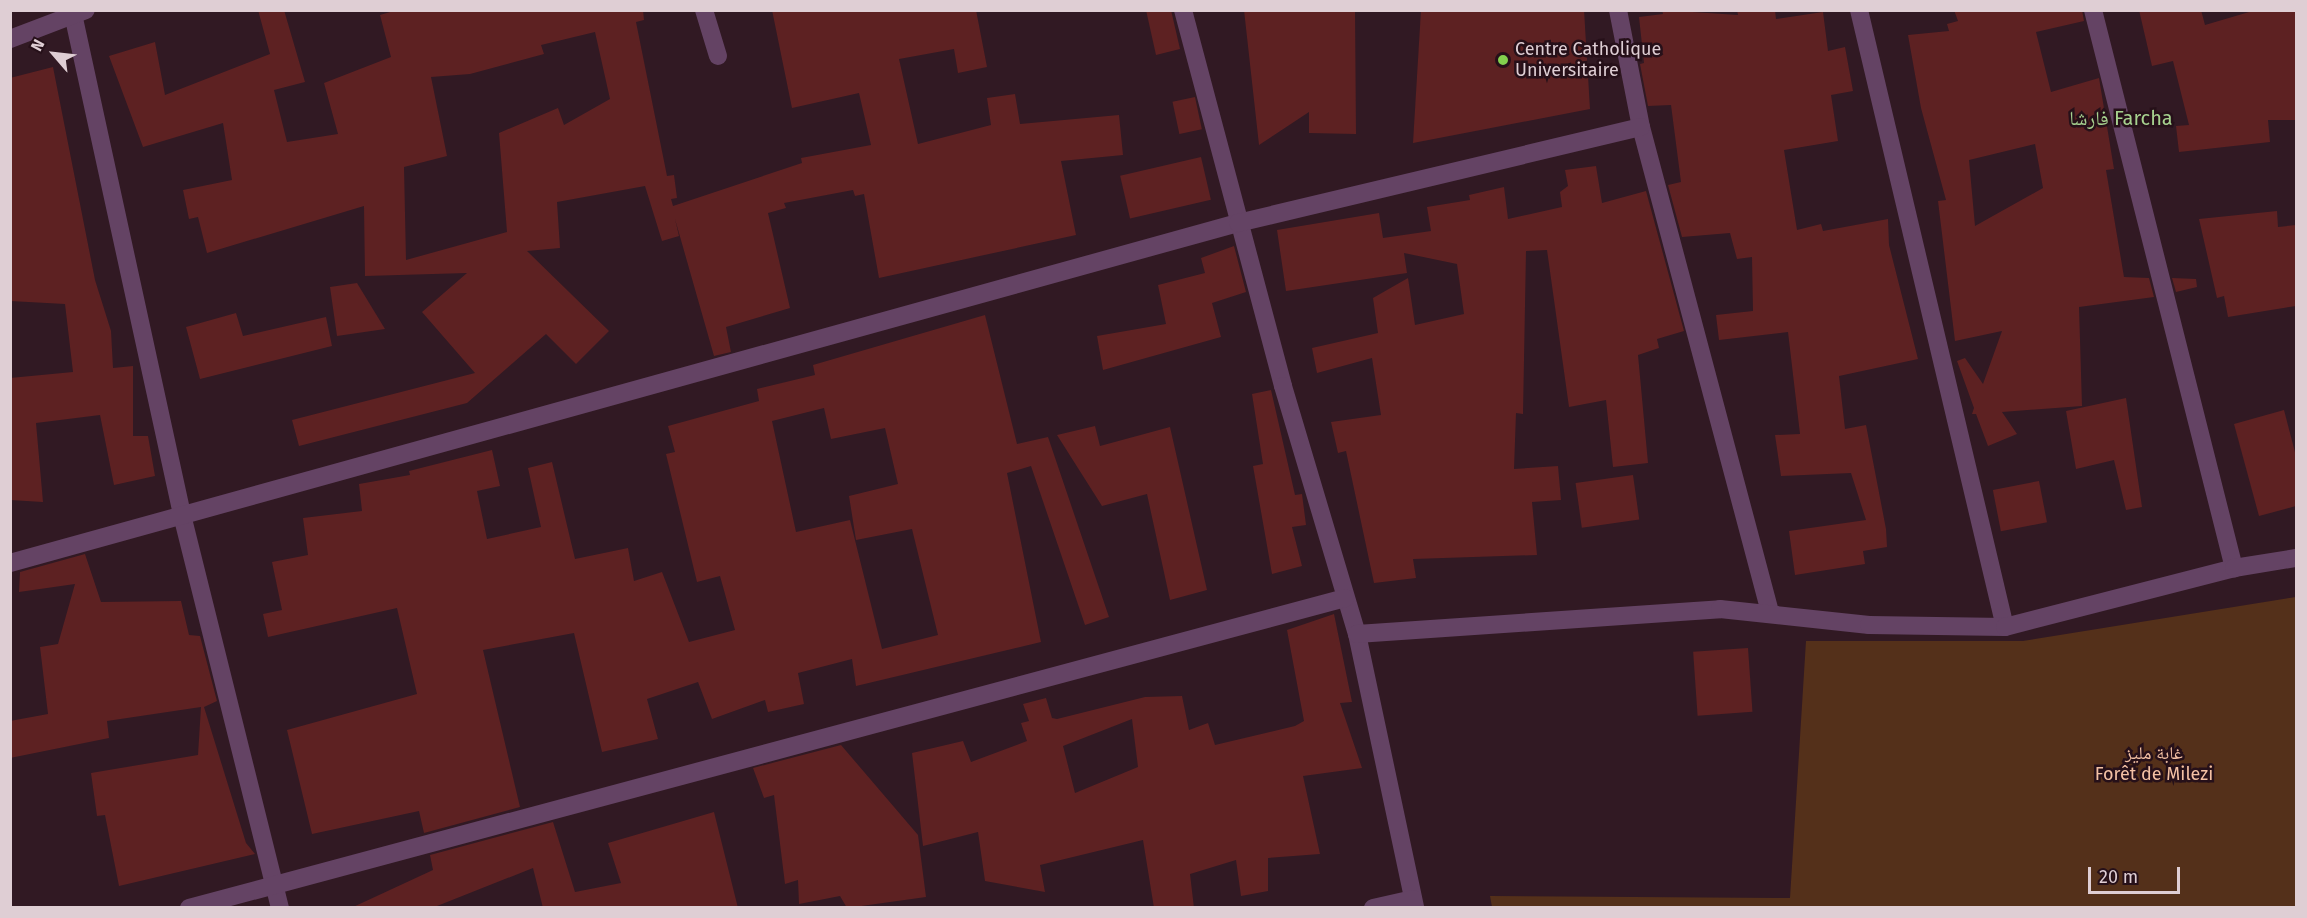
<!DOCTYPE html>
<meta charset="utf-8">
<style>
body{margin:0}
#map{position:relative;width:2307px;height:918px;overflow:hidden;background:#311923;font-family:"Fira Sans","Noto Naskh Arabic",sans-serif}
div>[style]{position:absolute}
.green>*{inset:0;background:#54301a}
.building>*{inset:0;background:#5d2122;transform-origin:0 0}
.minor>*{height:18px;margin:-9px;padding:0 9px;transform-origin:9px;border-radius:9px;background:#644364}
.dots>*{width:16px;height:16px;translate:-50% -50%;box-sizing:border-box;border:3px solid #261019;border-radius:50%}
span{translate:-50% -50%;white-space:nowrap;text-align:center;line-height:1.15;-webkit-text-stroke:5px #261019;paint-order:stroke}
.poi-label{font-size:18px;color:#dfced4}
.left{translate:0 -50%;text-align:left}
.park-label{font-size:18px;color:#f4c1a4}
.neighbourhood-label{font-size:20px;color:#a7d28f}
.frame{position:absolute;inset:0;border:12px solid #dfced4;pointer-events:none}
.north{position:absolute;left:24px;top:24px;width:60px;height:60px;-webkit-text-stroke:4px #261019;paint-order:stroke;rotate:298deg;font-size:16px;font-weight:700;line-height:24px;text-align:center;color:#dfced4}
.north::after{content:'';display:block;margin:auto;width:21px;height:27px;background:#dfced4;clip-path:polygon(50% 0,100% 100%,50% 72%,0 100%)}
.scale{position:absolute;left:2088px;top:867px;width:92px;height:27px;box-sizing:border-box;border:3px solid #dfced4;border-top:0;padding-left:8px;font-size:18px;line-height:21px;white-space:nowrap;color:#dfced4;-webkit-text-stroke:4px #261019;paint-order:stroke}
</style>
<div id="map">
<div class="green">
<i style="clip-path:polygon(2296px 597px,2296px 907px,1492px 907px,1490px 896px,1790px 898px,1806px 641px,2023px 641px)"></i>
</div>
<div class="building">
<i style="clip-path:polygon(evenodd,258px 10px,284px 10px,305px 82px,274px 90px,287px 142px,338px 134px,324px 83px,391px 57px,380px 15px,397px 10px,643px 10px,644px 20px,636px 22px,667px 176px,674px 175px,677px 198px,671px 199px,673px 206px,802px 163px,801px 158px,871px 145px,859px 93px,792px 108px,772px 10px,976px 10px,987px 67px,958px 73px,954px 49px,899px 59px,918px 144px,991px 125px,987px 98px,1015px 94px,1020px 124px,1119px 115px,1123px 155px,1061px 161px,1076px 235px,879px 278px,864px 194px,855px 196px,853px 190px,784px 203px,786px 208px,768px 213px,790px 308px,726px 327px,731px 352px,714px 356px,675px 219px,679px 236px,662px 241px,645px 186px,557px 202px,560px 248px,527px 251px,609px 331px,576px 364px,546px 334px,467px 403px,299px 446px,292px 420px,475px 373px,422px 312px,467px 273px,365px 276px,364px 206px,207px 253px,198px 217px,189px 219px,183px 190px,232px 180px,223px 123px,143px 147px,109px 56px,155px 42px,165px 95px,270px 54px,258px 10px,595px 32px,610px 99px,564px 125px,558px 108px,499px 133px,507px 232px,406px 260px,404px 167px,447px 156px,431px 77px,470px 74px,544px 54px,541px 45px,595px 32px)"></i>
<i style="clip-path:polygon(1146px 10px,1171px 10px,1180px 49px,1156px 55px)"></i>
<i style="clip-path:polygon(1244px 10px,1355px 10px,1356px 134px,1309px 133px,1309px 112px,1259px 145px)"></i>
<i style="clip-path:polygon(1421px 10px,1584px 10px,1590px 109px,1413px 143px)"></i>
<i style="clip-path:polygon(1662px 10px,1738px 15px,1737px 10px,1775px 10px,1776px 19px,1823px 12px,1828px 51px,1845px 47px,1853px 91px,1831px 95px,1838px 141px,1784px 150px,1797px 230px,1821px 224px,1823px 231px,1888px 219px,1889px 245px,1918px 359px,1839px 376px,1845px 429px,1866px 425px,1886px 529px,1887px 547px,1863px 551px,1865px 564px,1795px 575px,1789px 531px,1866px 520px,1851px 473px,1781px 476px,1775px 435px,1800px 434px,1788px 332px,1719px 340px,1716px 315px,1753px 311px,1752px 257px,1737px 259px,1730px 233px,1682px 237px,1668px 185px,1681px 182px,1671px 105px,1648px 106px,1640px 64px,1644px 63px,1639px 17px,1663px 14px)"></i>
<i style="clip-path:polygon(evenodd,1954px 10px,2082px 10px,2084px 21px,2036px 32px,2051px 92px,2099px 78px,2114px 169px,2106px 170px,2124px 277px,2149px 278px,2154px 297px,2079px 307px,2082px 406px,2002px 412px,2017px 434px,1988px 446px,1976px 414px,1972px 414px,1974px 408px,1957px 361px,1965px 358px,1983px 384px,2002px 331px,1955px 341px,1938px 201px,1946px 200px,1921px 108px,1908px 35px,1949px 31px,1947px 24px,1958px 21px,1954px 10px,2035px 144px,2043px 188px,1975px 226px,1969px 160px,2035px 144px)"></i>
<i style="clip-path:polygon(2139px 10px,2201px 10px,2205px 25px,2256px 10px,2296px 10px,2296px 120px,2268px 120px,2270px 142px,2179px 152px,2176px 126px,2189px 125px,2173px 61px,2152px 66px)"></i>
<i style="clip-path:polygon(53px 67px,95px 280px,111px 331px,113px 368px,133px 366px,133px 436px,148px 436px,155px 476px,114px 485px,100px 415px,36px 423px,43px 502px,10px 500px,10px 378px,73px 372px,65px 304px,10px 301px,10px 78px)"></i>
<i style="left:1195px;top:97px;width:33px;height:23px;rotate:78deg"></i>
<i style="left:1201px;top:157px;width:44px;height:83px;rotate:77deg"></i>
<i style="clip-path:polygon(1596px 166px,1602px 203px,1646px 191px,1684px 331px,1657px 339px,1659px 348px,1638px 355px,1648px 463px,1613px 467px,1606px 400px,1569px 407px,1547px 250px,1526px 251px,1523px 414px,1516px 413px,1514px 469px,1558px 466px,1561px 500px,1532px 502px,1537px 555px,1413px 559px,1416px 578px,1374px 583px,1346px 451px,1338px 453px,1331px 422px,1381px 415px,1372px 358px,1317px 373px,1312px 348px,1378px 333px,1373px 298px,1408px 278px,1415px 325px,1464px 314px,1457px 264px,1404px 253px,1407px 273px,1286px 291px,1277px 230px,1379px 213px,1383px 238px,1431px 231px,1427px 207px,1470px 200px,1469px 195px,1504px 187px,1508px 219px,1562px 207px,1560px 192px,1568px 186px,1565px 170px)"></i>
<i style="clip-path:polygon(2277px 211px,2278px 227px,2296px 225px,2296px 306px,2228px 317px,2224px 296px,2217px 298px,2199px 219px)"></i>
<i style="clip-path:polygon(1234px 246px,1246px 292px,1212px 303px,1221px 337px,1103px 370px,1097px 336px,1166px 324px,1158px 285px,1205px 273px,1201px 258px)"></i>
<i style="clip-path:polygon(2172px 278px,2196px 279px,2197px 287px,2176px 292px)"></i>
<i style="clip-path:polygon(357px 283px,385px 329px,337px 336px,330px 287px)"></i>
<i style="clip-path:polygon(236px 313px,243px 336px,326px 317px,332px 346px,200px 379px,186px 327px)"></i>
<i style="clip-path:polygon(evenodd,985px 315px,1017px 444px,1048px 437px,1109px 617px,1085px 625px,1031px 466px,1007px 473px,1041px 642px,856px 686px,852px 659px,798px 673px,804px 704px,768px 712px,765px 700px,712px 719px,698px 682px,647px 699px,658px 739px,602px 752px,574px 633px,483px 650px,520px 807px,424px 833px,419px 811px,312px 834px,287px 730px,417px 694px,397px 608px,268px 637px,263px 614px,282px 610px,272px 562px,308px 555px,303px 518px,362px 511px,359px 484px,410px 475px,409px 471px,492px 450px,500px 486px,477px 491px,487px 539px,541px 527px,528px 468px,552px 462px,575px 559px,628px 548px,634px 581px,662px 572px,689px 642px,735px 630px,720px 576px,697px 582px,666px 454px,675px 452px,668px 426px,759px 401px,757px 389px,815px 375px,813px 365px,985px 315px,824px 408px,831px 439px,885px 428px,898px 484px,849px 496px,856px 540px,912px 529px,938px 635px,882px 649px,850px 520px,796px 532px,772px 421px,824px 408px)"></i>
<i style="clip-path:polygon(1271px 390px,1295px 495px,1302px 494px,1306px 525px,1292px 527px,1302px 566px,1272px 574px,1253px 466px,1263px 464px,1252px 394px)"></i>
<i style="clip-path:polygon(2126px 398px,2142px 507px,2126px 510px,2114px 460px,2076px 469px,2066px 411px)"></i>
<i style="clip-path:polygon(2284px 410px,2296px 456px,2296px 506px,2259px 516px,2234px 424px)"></i>
<i style="clip-path:polygon(1095px 426px,1100px 446px,1170px 427px,1207px 590px,1170px 600px,1147px 494px,1102px 506px,1057px 435px)"></i>
<i style="left:1633px;top:475px;width:45px;height:58px;rotate:82deg"></i>
<i style="left:2039px;top:481px;width:42px;height:47px;rotate:79deg"></i>
<i style="clip-path:polygon(85px 554px,101px 602px,181px 601px,189px 635px,200px 636px,217px 701px,204px 707px,246px 843px,255px 854px,119px 886px,105px 815px,97px 816px,91px 773px,198px 755px,201px 707px,107px 721px,109px 738px,10px 758px,10px 721px,48px 714px,40px 647px,58px 644px,75px 584px,19px 592px,20px 572px)"></i>
<i style="clip-path:polygon(evenodd,1334px 614px,1352px 702px,1340px 703px,1362px 768px,1303px 776px,1320px 854px,1268px 858px,1268px 891px,1241px 896px,1236px 860px,1190px 874px,1194px 908px,1154px 908px,1143px 840px,1040px 865px,1045px 892px,985px 881px,978px 832px,923px 846px,912px 753px,963px 741px,971px 762px,1027px 741px,1021px 723px,1029px 721px,1023px 704px,1046px 698px,1052px 718px,1057px 719px,1145px 697px,1182px 696px,1189px 730px,1208px 723px,1215px 745px,1295px 726px,1304px 721px,1287px 630px,1334px 614px,1132px 719px,1138px 767px,1075px 793px,1063px 746px,1132px 719px)"></i>
<i style="left:1748px;top:648px;width:64px;height:55px;rotate:86deg"></i>
<i style="clip-path:polygon(841px 745px,918px 835px,926px 897px,847px 908px,840px 896px,799px 904px,798px 880px,785px 884px,774px 795px,764px 798px,753px 768px)"></i>
<i style="clip-path:polygon(714px 812px,738px 908px,543px 908px,533px 868px,432px 908px,351px 908px,433px 870px,430px 855px,553px 822px,575px 892px,621px 883px,608px 843px)"></i>
</div>
<div class="minor">
<i style="left:704px;top:10px;width:48px;rotate:73.1deg"></i>
<i style="left:1183px;top:10px;width:389px;rotate:75.1deg"></i>
<i style="left:1283px;top:386px;width:259px;rotate:73.4deg"></i>
<i style="left:1357px;top:634px;width:280px;rotate:78deg"></i>
<i style="left:1618px;top:10px;width:119px;rotate:78.9deg"></i>
<i style="left:1641px;top:127px;width:502px;rotate:75.11deg"></i>
<i style="left:1859px;top:10px;width:634px;rotate:76.69deg"></i>
<i style="left:2093px;top:10px;width:576px;rotate:75.82deg"></i>
<i style="left:73px;top:14px;width:517px;rotate:77.71deg"></i>
<i style="left:183px;top:519px;width:401px;rotate:76deg"></i>
<i style="left:10px;top:39px;width:81px;rotate:-20.9deg"></i>
<i style="left:10px;top:563px;width:1274px;rotate:-15.48deg"></i>
<i style="left:1238px;top:223px;width:414px;rotate:-13.4deg"></i>
<i style="left:1357px;top:634px;width:364px;rotate:-3.9deg"></i>
<i style="left:1720px;top:609px;width:150px;rotate:6.1deg"></i>
<i style="left:1869px;top:625px;width:136px;rotate:0.8deg"></i>
<i style="left:2005px;top:627px;width:236px;rotate:-14.4deg"></i>
<i style="left:2234px;top:568px;width:63px;rotate:-9.2deg"></i>
<i style="left:189px;top:908px;width:1197px;rotate:-15.01deg"></i>
<i style="left:1373px;top:908px;width:41px;rotate:-12.7deg"></i>
</div>
<div class="dots">
<i style="left:1503px;top:60px;background:#83d04e"></i>
</div>
<div class="poi-label">
<span class="left" style="left:1515px;top:60px">Centre Catholique<br>Universitaire</span>
</div>
<div class="park-label">
<span style="left:2154px;top:764px">غابة مليز<br>Forêt de Milezi</span>
</div>
<div class="neighbourhood-label">
<span style="left:2121px;top:118px">فارشا Farcha</span>
</div>
<div class="frame"></div>
<div class="north">N</div>
<div class="scale">20 m</div>
</div>
